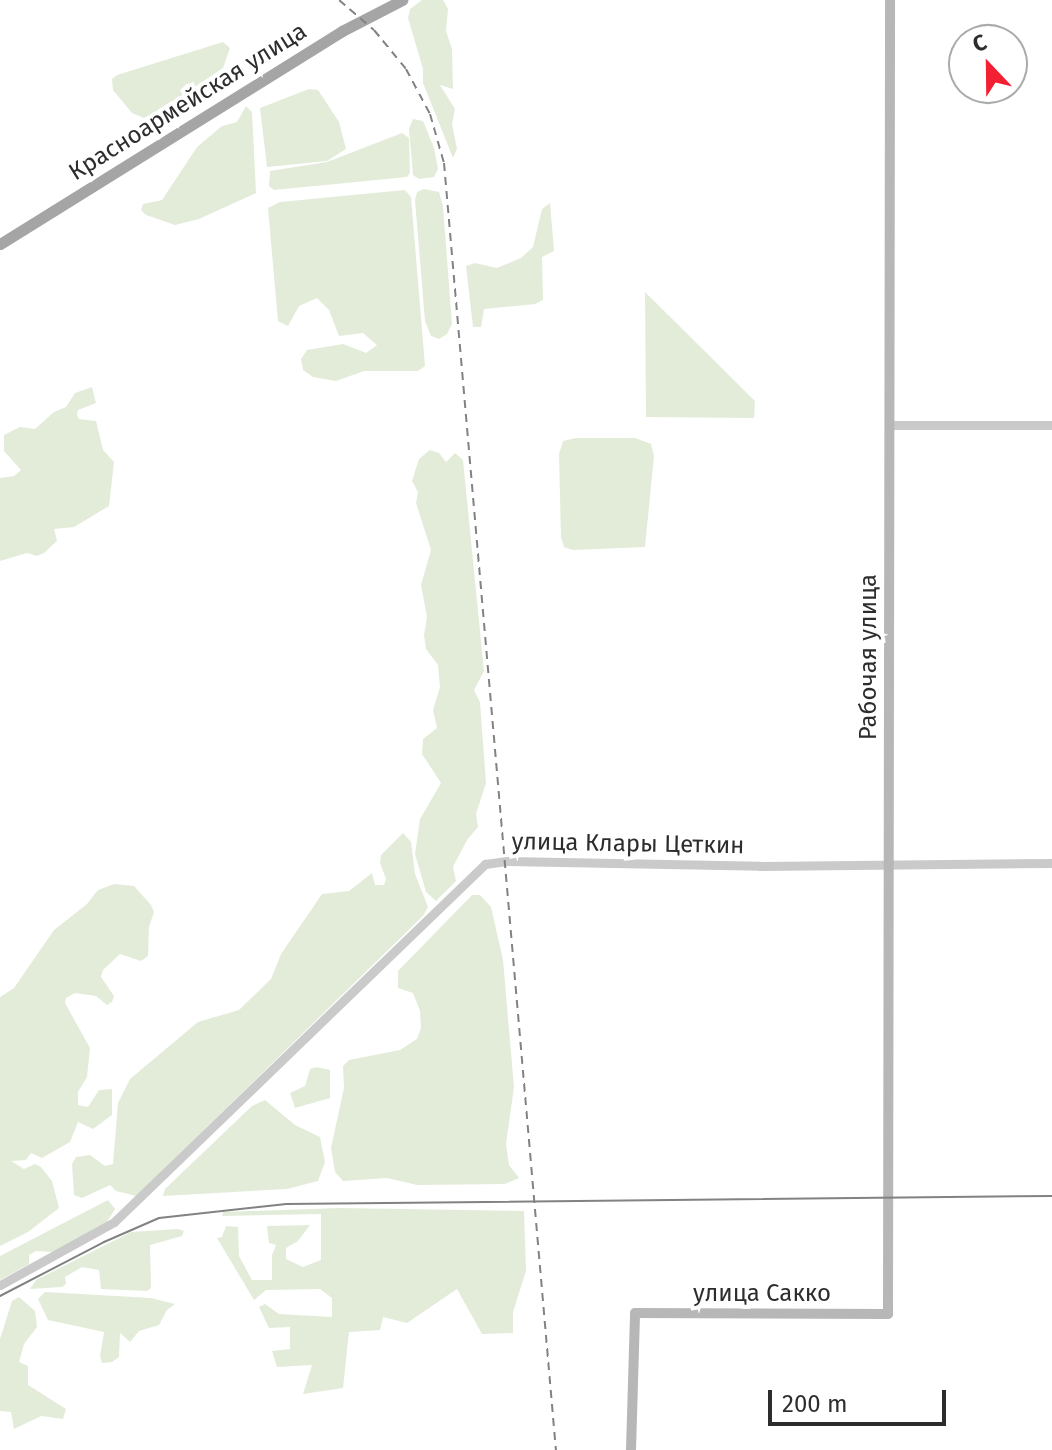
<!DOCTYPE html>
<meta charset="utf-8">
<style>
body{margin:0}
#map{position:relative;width:1052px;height:1450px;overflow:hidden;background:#fff;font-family:"Fira Sans",sans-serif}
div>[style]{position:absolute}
.green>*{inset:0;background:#e3ecd9}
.tertiary>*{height:9px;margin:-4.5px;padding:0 4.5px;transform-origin:4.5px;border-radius:4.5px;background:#cacaca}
.secondary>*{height:10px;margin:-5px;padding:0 5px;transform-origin:5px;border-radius:5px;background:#b7b7b7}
.primary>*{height:11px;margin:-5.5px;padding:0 5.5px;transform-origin:5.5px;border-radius:5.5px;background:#a5a5a5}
.tram>*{height:2px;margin:-1px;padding:0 1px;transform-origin:1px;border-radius:1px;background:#828282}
.rail>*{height:2px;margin-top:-1px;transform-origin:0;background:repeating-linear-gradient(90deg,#828282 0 8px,transparent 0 14px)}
span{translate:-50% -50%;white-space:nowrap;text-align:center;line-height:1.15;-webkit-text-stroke:8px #fff;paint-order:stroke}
.street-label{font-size:24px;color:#2d2d2d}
.north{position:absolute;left:948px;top:24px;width:80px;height:80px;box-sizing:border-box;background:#fff;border:2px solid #ababab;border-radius:50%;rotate:338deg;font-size:22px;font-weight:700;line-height:32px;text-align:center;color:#2d2d2d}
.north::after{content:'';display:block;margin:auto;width:28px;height:36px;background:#f31f33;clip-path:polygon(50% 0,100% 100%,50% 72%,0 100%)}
.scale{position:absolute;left:768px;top:1390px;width:178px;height:36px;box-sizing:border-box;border:4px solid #2d2d2d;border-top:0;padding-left:10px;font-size:24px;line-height:28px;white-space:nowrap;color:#2d2d2d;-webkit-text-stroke:6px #fff;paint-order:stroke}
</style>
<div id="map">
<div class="green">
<i style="clip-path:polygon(422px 0,443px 0,448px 9px,446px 31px,452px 49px,453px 89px,440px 85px,455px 109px,452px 124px,457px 149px,453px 158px,423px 83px,423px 69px,408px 18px,410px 9px)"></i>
<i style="clip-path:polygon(223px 42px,230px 48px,223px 68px,153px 115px,144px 118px,132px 113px,113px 90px,112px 79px,117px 75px)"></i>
<i style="clip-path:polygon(309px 89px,318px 90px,339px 122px,346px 149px,327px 161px,267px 167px,260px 108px)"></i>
<i style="clip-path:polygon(246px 106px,252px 112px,256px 193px,199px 219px,175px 225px,146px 215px,141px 210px,143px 204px,162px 200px,197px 147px,222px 126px,237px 122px)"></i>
<i style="clip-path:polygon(413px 119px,423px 121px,434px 148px,438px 169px,434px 177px,419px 179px,413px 175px,409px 129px)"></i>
<i style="clip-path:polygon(402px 133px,409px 138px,410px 173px,407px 177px,274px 190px,269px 186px,270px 171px,327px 162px)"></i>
<i style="clip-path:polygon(424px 189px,439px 192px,443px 206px,452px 324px,447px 334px,439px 339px,431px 336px,425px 321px,415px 200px,417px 192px)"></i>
<i style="clip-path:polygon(405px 190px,411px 197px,425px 366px,418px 371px,364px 371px,336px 381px,313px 377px,303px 370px,301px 359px,307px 350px,343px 344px,366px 353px,377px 345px,363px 333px,339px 336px,329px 310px,317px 298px,299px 306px,288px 326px,278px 321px,268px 208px,280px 202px)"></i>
<i style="clip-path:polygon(550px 203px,554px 251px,542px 257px,543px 300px,535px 304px,484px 309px,481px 327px,473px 327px,466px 266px,475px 263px,497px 268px,521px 258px,533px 247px,542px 209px)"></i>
<i style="clip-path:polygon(645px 292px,755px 401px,754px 418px,646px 417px)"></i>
<i style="clip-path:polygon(92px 387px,96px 403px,78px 410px,77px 415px,79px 419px,96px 421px,103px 450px,114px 462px,109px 506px,74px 527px,54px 529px,57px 541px,44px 553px,37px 556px,27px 553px,0 561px,0 478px,14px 476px,21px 470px,4px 451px,4px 435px,20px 427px,35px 429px,54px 412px,66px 407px,75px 393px)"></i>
<i style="clip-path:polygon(576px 438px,635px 438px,651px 444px,654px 456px,645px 547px,573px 550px,564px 547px,561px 537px,559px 454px,563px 441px)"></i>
<i style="clip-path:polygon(430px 450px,439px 453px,446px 462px,455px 453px,463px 460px,484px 671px,474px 690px,480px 702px,486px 783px,476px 814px,478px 827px,467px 840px,453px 867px,456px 881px,436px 901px,426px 892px,415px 854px,420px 819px,441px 783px,422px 754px,423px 739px,437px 728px,433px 710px,440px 687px,438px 665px,426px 649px,424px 635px,427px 617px,421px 585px,431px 550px,416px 503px,418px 492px,412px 481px,419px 459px)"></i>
<i style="clip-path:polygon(403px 833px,411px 842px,415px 874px,428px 907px,423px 916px,136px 1196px,116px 1191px,110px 1185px,82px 1198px,74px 1195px,72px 1164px,76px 1157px,90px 1155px,105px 1166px,113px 1164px,118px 1103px,130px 1079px,198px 1022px,239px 1010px,271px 979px,281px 954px,322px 894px,349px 891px,372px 873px,375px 885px,384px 885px,386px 879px,380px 863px,381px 855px)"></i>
<i style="clip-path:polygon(114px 884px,134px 886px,151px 905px,154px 912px,149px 927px,148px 956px,141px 961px,120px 954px,103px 970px,101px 977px,114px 996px,112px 1002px,107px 1005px,96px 996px,75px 993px,66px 998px,65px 1003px,90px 1048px,87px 1077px,78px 1092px,78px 1105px,88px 1107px,99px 1090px,112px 1089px,112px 1115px,93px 1129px,78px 1122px,70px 1142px,42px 1158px,31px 1153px,26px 1160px,11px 1161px,24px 1169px,35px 1164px,41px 1167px,52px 1181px,59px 1208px,28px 1232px,0 1246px,0 997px,14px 988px,54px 930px,87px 904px,98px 890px)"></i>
<i style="clip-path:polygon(472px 895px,480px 895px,491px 907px,503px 960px,514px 1087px,506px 1144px,509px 1165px,519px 1178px,505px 1184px,417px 1185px,387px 1178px,343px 1181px,335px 1172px,331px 1148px,344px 1088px,343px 1066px,349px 1060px,400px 1050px,417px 1039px,421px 1028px,420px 1011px,413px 993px,398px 988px,398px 971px)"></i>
<i style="clip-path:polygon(316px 1067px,330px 1070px,330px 1098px,295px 1108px,290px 1093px,305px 1086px,310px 1069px)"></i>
<i style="clip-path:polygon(265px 1100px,295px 1125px,320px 1137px,325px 1162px,318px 1181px,287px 1189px,163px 1196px,165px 1189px,252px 1106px)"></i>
<i style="clip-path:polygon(108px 1200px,115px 1209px,107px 1222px,54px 1252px,36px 1251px,29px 1255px,29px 1264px,0 1280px,0 1256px)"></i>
<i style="clip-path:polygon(339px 1208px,524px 1211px,526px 1271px,513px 1312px,513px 1333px,482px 1334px,457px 1289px,407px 1323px,383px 1317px,380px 1330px,349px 1332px,343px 1388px,303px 1394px,312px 1365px,277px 1367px,272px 1351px,290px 1349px,290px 1327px,269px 1328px,259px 1307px,265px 1304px,279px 1314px,332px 1317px,332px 1298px,320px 1289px,266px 1290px,254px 1300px,217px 1238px,222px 1237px,226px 1226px,238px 1227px,239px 1256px,252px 1280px,272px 1280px,272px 1255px,276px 1245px,269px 1243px,267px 1226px,310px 1225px,298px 1241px,286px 1248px,286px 1259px,303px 1267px,321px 1260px,321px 1214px,222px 1216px,223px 1212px)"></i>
<i style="clip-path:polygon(178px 1229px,184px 1231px,182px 1236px,150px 1245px,151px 1288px,147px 1291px,101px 1289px,99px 1270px,82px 1267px,65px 1277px,66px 1284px,62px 1287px,30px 1289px,36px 1280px,131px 1232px)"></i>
<i style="clip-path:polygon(45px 1292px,151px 1298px,175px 1304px,167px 1310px,159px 1325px,139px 1331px,130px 1342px,120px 1333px,119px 1357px,112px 1362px,102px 1363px,100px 1356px,104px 1332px,48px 1320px,38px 1299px)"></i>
<i style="clip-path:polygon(19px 1297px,35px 1311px,37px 1327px,24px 1344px,19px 1362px,28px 1366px,28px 1385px,66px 1409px,63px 1419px,41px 1416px,14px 1429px,11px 1412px,0 1411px,0 1339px,12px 1301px)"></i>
</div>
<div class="tertiary">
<i style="left:889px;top:425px;width:163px"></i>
<i style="left:0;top:1285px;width:130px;rotate:-28.9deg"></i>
<i style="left:114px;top:1222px;width:516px;rotate:-43.98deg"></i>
<i style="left:485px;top:864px;width:22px;rotate:-8deg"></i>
<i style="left:507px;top:861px;width:253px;rotate:1.1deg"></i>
<i style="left:760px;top:866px;width:292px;rotate:-0.6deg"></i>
</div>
<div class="secondary">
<i style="left:631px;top:1450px;width:137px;rotate:-88.3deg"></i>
<i style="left:635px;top:1313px;width:253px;rotate:0.2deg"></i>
<i style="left:888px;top:1314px;width:1314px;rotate:-89.91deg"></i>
</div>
<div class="primary">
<i style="left:0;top:244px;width:403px;rotate:-31.9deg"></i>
<i style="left:342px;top:31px;width:68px;rotate:-27.3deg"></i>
</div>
<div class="tram">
<i style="left:0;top:1296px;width:117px;rotate:-27.4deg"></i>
<i style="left:104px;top:1242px;width:60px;rotate:-23.6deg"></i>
<i style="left:159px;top:1218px;width:128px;rotate:-6.3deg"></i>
<i style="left:286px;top:1204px;width:766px;rotate:-0.6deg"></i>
</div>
<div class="rail">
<i style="left:339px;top:0;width:46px;rotate:40.6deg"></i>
<i style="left:374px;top:30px;width:50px;rotate:50.6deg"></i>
<i style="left:406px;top:69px;width:51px;rotate:61.9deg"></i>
<i style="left:430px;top:114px;width:51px;rotate:74.1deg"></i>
<i style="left:444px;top:163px;width:1292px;rotate:85.03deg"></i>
</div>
<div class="street-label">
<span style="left:188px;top:102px;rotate:-32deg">Красноармейская улица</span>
<span style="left:869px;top:657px;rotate:-90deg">Рабочая улица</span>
<span style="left:628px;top:844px;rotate:1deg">улица Клары Цеткин</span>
<span style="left:762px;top:1294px">улица Сакко</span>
</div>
<div class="north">С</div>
<div class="scale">200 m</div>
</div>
